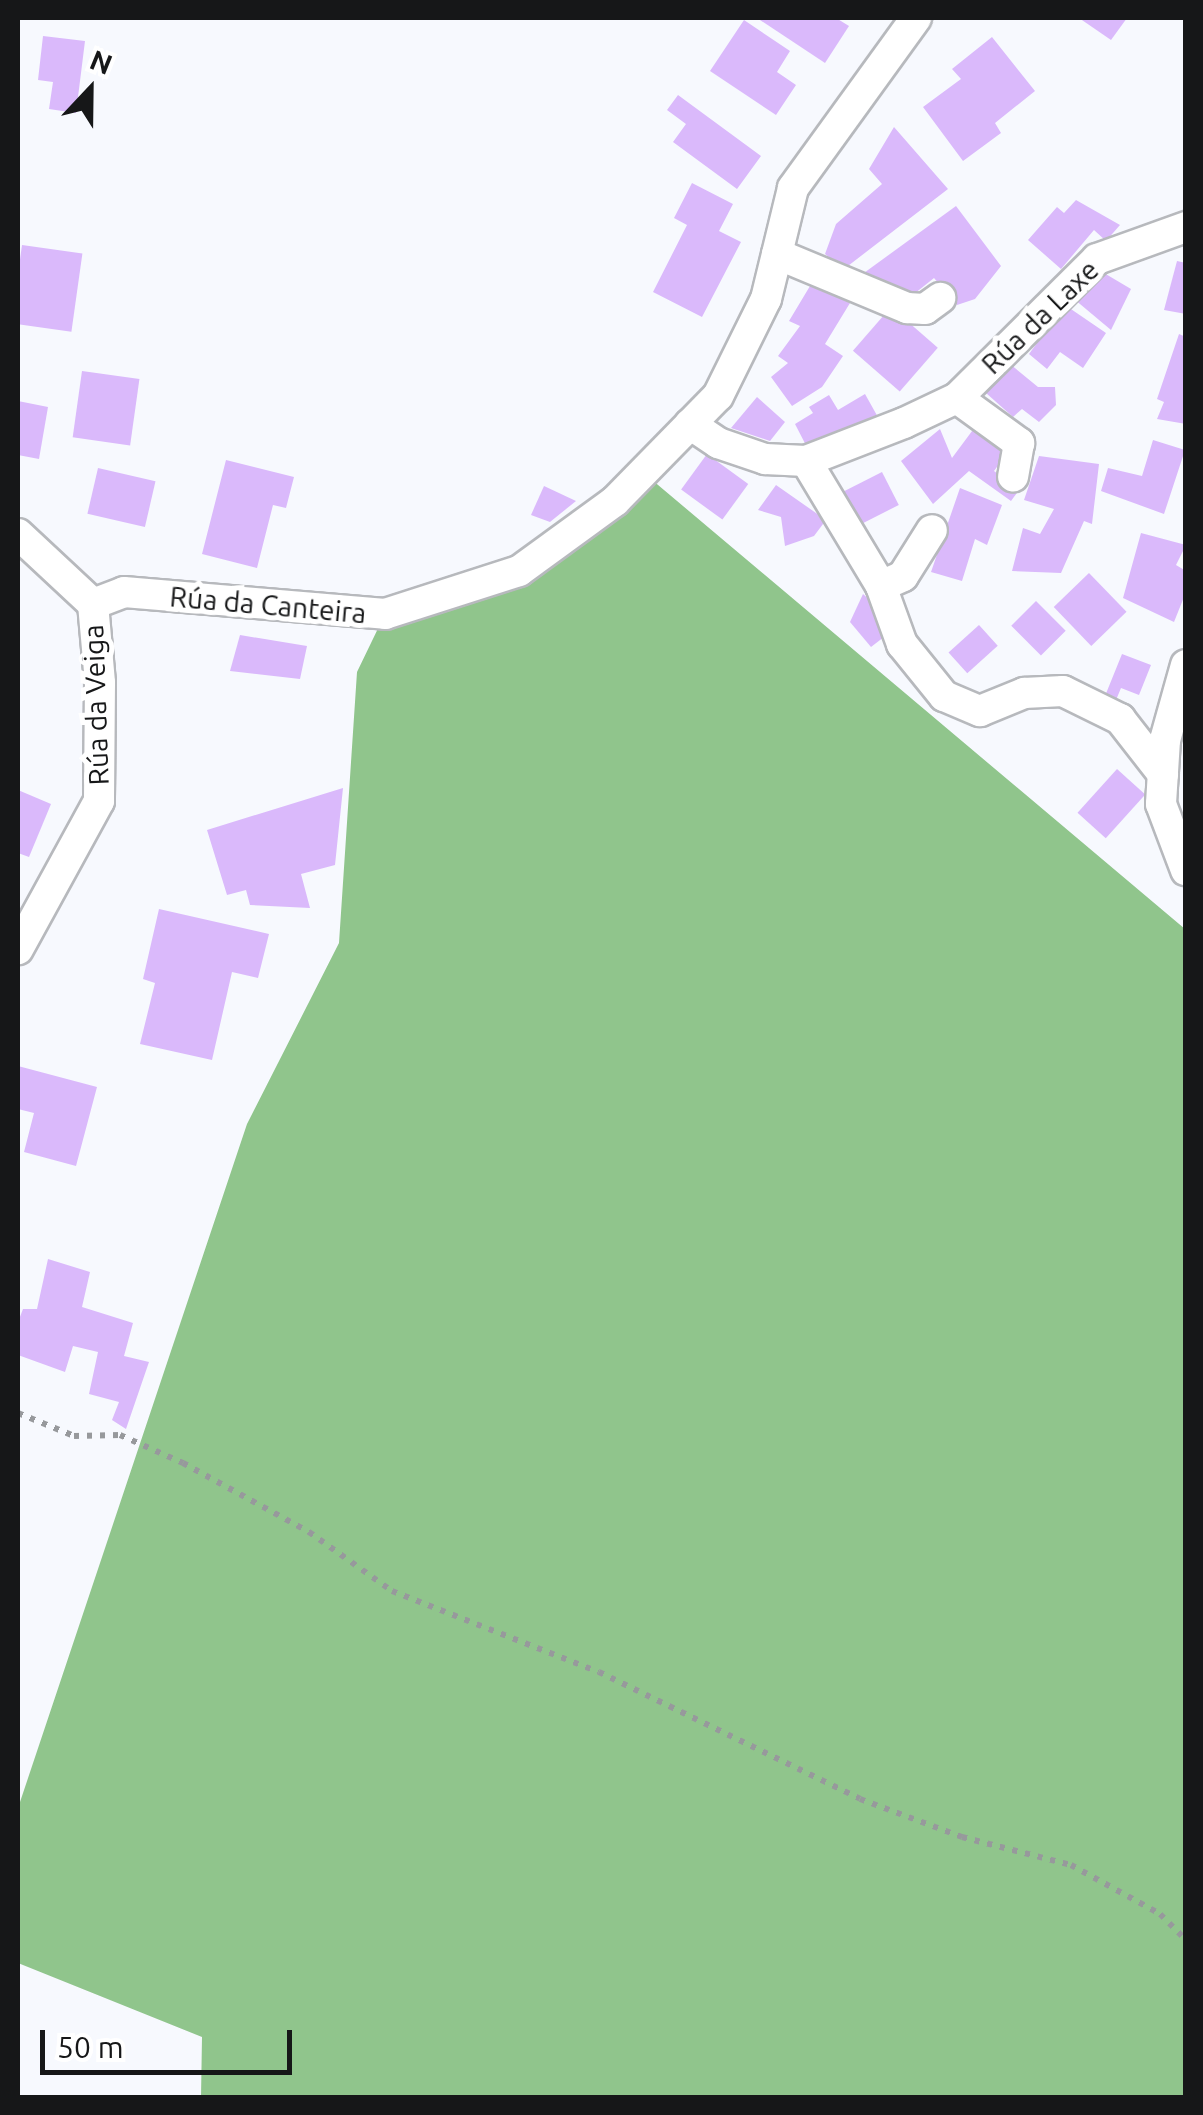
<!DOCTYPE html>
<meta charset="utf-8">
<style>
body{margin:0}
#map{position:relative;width:1203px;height:2115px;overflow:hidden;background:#f7f9fe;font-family:Ubuntu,sans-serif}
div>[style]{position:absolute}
.forest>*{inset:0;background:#90c58c}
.building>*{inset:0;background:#dab9fb;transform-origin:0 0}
.path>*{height:6px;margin-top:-3px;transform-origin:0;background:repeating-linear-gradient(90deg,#97999c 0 5px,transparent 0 13px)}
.roads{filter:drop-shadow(2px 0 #b7b9bd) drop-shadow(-2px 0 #b7b9bd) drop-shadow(0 2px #b7b9bd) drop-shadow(0 -2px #b7b9bd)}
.street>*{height:30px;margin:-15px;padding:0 15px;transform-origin:15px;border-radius:15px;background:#fff}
span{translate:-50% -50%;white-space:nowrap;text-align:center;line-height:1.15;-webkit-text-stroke:10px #fff;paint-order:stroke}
.street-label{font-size:28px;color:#161718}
.frame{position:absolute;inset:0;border:20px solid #161718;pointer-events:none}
.north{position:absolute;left:40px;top:40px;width:100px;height:100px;-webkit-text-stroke:8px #fff;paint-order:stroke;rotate:22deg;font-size:28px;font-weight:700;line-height:40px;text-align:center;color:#161718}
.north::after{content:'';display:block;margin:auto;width:35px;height:45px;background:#161718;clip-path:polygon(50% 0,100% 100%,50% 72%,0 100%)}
.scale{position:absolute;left:40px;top:2030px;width:252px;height:45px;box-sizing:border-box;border:5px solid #161718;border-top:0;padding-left:12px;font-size:30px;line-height:35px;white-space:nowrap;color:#161718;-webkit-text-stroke:8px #fff;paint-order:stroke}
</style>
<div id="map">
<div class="forest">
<i style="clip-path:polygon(645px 474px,1185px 929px,1185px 2097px,201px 2097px,202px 2037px,18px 1963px,18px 1808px,247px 1124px,339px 943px,357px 672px,385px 614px,450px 599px)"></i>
</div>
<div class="building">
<i style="clip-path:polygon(757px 18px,836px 18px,849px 26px,825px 63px)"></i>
<i style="clip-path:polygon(1079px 18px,1127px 18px,1111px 40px)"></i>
<i style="clip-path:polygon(744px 20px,790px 51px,777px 72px,796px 85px,776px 115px,710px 71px)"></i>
<i style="clip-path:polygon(43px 36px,85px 41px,76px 113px,49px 109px,53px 82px,38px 80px)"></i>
<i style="clip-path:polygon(992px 37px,1035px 91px,995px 123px,1001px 133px,963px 161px,923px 107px,961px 79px,952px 69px)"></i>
<i style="clip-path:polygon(678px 95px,761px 156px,737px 189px,673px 142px,686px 124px,667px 110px)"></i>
<i style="clip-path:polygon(894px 127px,948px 189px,844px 269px,825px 254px,836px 224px,882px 184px,869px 169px)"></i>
<i style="clip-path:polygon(692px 183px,733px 204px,719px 231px,741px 242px,702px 317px,653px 292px,687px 225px,674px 218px)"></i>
<i style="clip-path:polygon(1076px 200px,1120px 225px,1106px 241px,1094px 230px,1061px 269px,1028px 240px,1057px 207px,1064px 213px)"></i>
<i style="clip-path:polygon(956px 206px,1001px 266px,975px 299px,957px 305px,934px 278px,909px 298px,857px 278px)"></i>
<i style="left:22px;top:245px;width:61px;height:79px;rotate:8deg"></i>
<i style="clip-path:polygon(1177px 261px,1186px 263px,1186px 314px,1164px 310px)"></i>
<i style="clip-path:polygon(1104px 273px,1131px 289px,1111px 330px,1074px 299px)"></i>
<i style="clip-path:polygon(813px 281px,850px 303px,825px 344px,843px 356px,822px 387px,792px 406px,771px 377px,788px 363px,778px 356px,800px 326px,789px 321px)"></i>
<i style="clip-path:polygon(1065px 305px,1106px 333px,1083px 368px,1060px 352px,1047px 369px,1029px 354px)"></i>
<i style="left:891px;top:307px;width:62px;height:58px;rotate:41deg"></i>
<i style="clip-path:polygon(1179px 334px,1186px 337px,1186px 424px,1157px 419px,1164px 402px,1157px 399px)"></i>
<i style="clip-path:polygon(1010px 364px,1038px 387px,1055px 387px,1056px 405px,1039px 422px,1022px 409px,1013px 417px,986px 393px)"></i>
<i style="left:82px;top:371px;width:58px;height:67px;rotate:8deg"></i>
<i style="clip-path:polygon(865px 394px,879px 419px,811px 455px,795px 424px,813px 413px,809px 407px,829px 395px,838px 410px)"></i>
<i style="clip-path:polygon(757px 397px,785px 422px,770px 441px,731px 428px)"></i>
<i style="clip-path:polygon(18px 401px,48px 407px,39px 459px,18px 455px)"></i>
<i style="clip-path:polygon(978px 423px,1011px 448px,994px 471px,1019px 490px,1011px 501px,969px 471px,933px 504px,901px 461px,940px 429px,952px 458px)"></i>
<i style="clip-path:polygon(1153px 440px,1185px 450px,1164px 514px,1101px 491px,1108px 468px,1142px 476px)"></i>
<i style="left:707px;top:454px;width:51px;height:44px;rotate:36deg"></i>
<i style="clip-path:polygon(1039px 456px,1099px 464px,1092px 524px,1084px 521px,1061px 573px,1012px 571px,1023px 528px,1040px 534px,1054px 509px,1024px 500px)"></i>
<i style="clip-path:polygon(226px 460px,294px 477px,286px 508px,273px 505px,257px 568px,202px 554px)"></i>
<i style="left:98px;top:468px;width:59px;height:47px;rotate:13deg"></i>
<i style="left:882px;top:472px;width:37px;height:47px;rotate:63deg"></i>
<i style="clip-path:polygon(776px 485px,826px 520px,814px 536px,785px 546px,781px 517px,758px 510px)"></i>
<i style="clip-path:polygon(544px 486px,576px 501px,550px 522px,531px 515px)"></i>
<i style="clip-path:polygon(960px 488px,1002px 505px,987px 545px,975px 539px,962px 581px,931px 572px)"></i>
<i style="clip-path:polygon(1141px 533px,1186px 545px,1176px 565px,1186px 571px,1186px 592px,1174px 622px,1123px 598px)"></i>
<i style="left:1089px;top:573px;width:54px;height:49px;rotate:46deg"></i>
<i style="clip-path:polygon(863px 594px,888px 616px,893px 630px,871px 647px,850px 622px)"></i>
<i style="left:1036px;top:601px;width:42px;height:35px;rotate:45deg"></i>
<i style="left:979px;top:625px;width:28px;height:41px;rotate:48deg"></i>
<i style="clip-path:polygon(240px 635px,307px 646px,300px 679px,230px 671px)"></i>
<i style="clip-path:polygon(1122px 654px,1151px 665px,1139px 695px,1121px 688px,1116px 700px,1105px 696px)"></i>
<i style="left:1117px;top:769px;width:38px;height:59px;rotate:42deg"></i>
<i style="clip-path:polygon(343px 788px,335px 865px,301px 874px,310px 908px,250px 905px,246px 890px,227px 895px,207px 830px)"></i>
<i style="clip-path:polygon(18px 790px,51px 804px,29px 857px,18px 853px)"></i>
<i style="clip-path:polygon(159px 909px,269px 934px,258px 978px,232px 972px,212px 1060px,140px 1044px,155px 983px,143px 979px)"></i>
<i style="clip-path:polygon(18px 1066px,97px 1087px,76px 1166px,24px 1152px,34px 1113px,18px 1109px)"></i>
<i style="clip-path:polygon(48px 1259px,90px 1272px,82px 1307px,133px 1323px,124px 1356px,149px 1362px,126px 1429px,112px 1420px,119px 1402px,89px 1394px,98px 1352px,73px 1346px,65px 1372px,18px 1355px,18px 1322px,23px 1309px,37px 1309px)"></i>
</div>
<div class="path">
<i style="left:18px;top:1413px;width:61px;rotate:22.3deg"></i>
<i style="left:74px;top:1436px;width:46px;rotate:-1.2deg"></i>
<i style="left:120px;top:1435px;width:69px;rotate:24deg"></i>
<i style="left:183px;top:1463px;width:144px;rotate:28.7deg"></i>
<i style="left:309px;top:1532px;width:102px;rotate:35.4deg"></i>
<i style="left:392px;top:1591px;width:222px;rotate:21.4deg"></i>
<i style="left:599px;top:1672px;width:290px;rotate:25.9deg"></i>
<i style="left:860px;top:1799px;width:109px;rotate:20.4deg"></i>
<i style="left:962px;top:1837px;width:113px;rotate:14.4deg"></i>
<i style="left:1071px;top:1865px;width:102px;rotate:28.8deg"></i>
<i style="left:1160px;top:1914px;width:37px;rotate:45deg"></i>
</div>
<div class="roads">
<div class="street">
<i style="left:777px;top:254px;width:141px;rotate:22.6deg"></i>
<i style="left:907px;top:308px;width:18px;rotate:3deg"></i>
<i style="left:925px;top:309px;width:19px;rotate:-36deg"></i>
<i style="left:957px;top:398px;width:77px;rotate:36deg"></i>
<i style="left:1019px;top:443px;width:34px;rotate:100deg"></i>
<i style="left:690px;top:424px;width:34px;rotate:34deg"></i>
<i style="left:718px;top:443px;width:50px;rotate:18.8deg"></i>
<i style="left:765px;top:459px;width:41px;rotate:2.8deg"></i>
<i style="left:806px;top:461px;width:105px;rotate:-21.2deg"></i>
<i style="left:904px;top:423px;width:59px;rotate:-25.3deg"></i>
<i style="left:957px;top:398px;width:197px;rotate:-44.8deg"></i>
<i style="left:1097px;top:259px;width:95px;rotate:-19.8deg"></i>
<i style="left:806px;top:461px;width:146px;rotate:59deg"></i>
<i style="left:881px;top:586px;width:62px;rotate:70.1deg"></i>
<i style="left:902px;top:644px;width:67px;rotate:51.1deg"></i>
<i style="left:944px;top:696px;width:39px;rotate:23deg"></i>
<i style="left:980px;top:711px;width:48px;rotate:-22.2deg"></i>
<i style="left:1024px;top:693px;width:39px;rotate:-3deg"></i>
<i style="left:1063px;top:691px;width:64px;rotate:26.2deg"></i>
<i style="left:1120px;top:719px;width:70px;rotate:52deg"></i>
<i style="left:18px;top:534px;width:103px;rotate:43deg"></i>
<i style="left:93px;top:604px;width:79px;rotate:84.9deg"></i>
<i style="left:100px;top:683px;width:118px;rotate:90.5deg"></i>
<i style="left:99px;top:801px;width:169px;rotate:118.7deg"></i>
<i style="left:881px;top:586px;width:24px;rotate:-24deg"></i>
<i style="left:903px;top:576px;width:54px;rotate:-57.8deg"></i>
<i style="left:93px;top:604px;width:33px;rotate:-21deg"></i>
<i style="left:124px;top:592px;width:262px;rotate:4.8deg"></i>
<i style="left:385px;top:614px;width:141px;rotate:-17.8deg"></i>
<i style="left:519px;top:571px;width:119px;rotate:-36.1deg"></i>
<i style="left:615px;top:501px;width:147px;rotate:-45.6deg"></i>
<i style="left:718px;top:396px;width:108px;rotate:-63.7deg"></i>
<i style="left:766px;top:299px;width:114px;rotate:-76.3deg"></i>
<i style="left:793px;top:188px;width:210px;rotate:-54.1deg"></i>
<i style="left:1186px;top:665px;width:78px;rotate:105.6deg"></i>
<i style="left:1165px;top:740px;width:64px;rotate:93.6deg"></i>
<i style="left:1161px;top:804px;width:71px;rotate:69.3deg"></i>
</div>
</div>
<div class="street-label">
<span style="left:1040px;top:317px;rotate:-44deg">Rúa da Laxe</span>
<span style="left:268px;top:605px;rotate:5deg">Rúa da Canteira</span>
<span style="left:96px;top:705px;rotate:-92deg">Rúa da Veiga</span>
</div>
<div class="frame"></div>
<div class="north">N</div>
<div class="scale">50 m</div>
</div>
